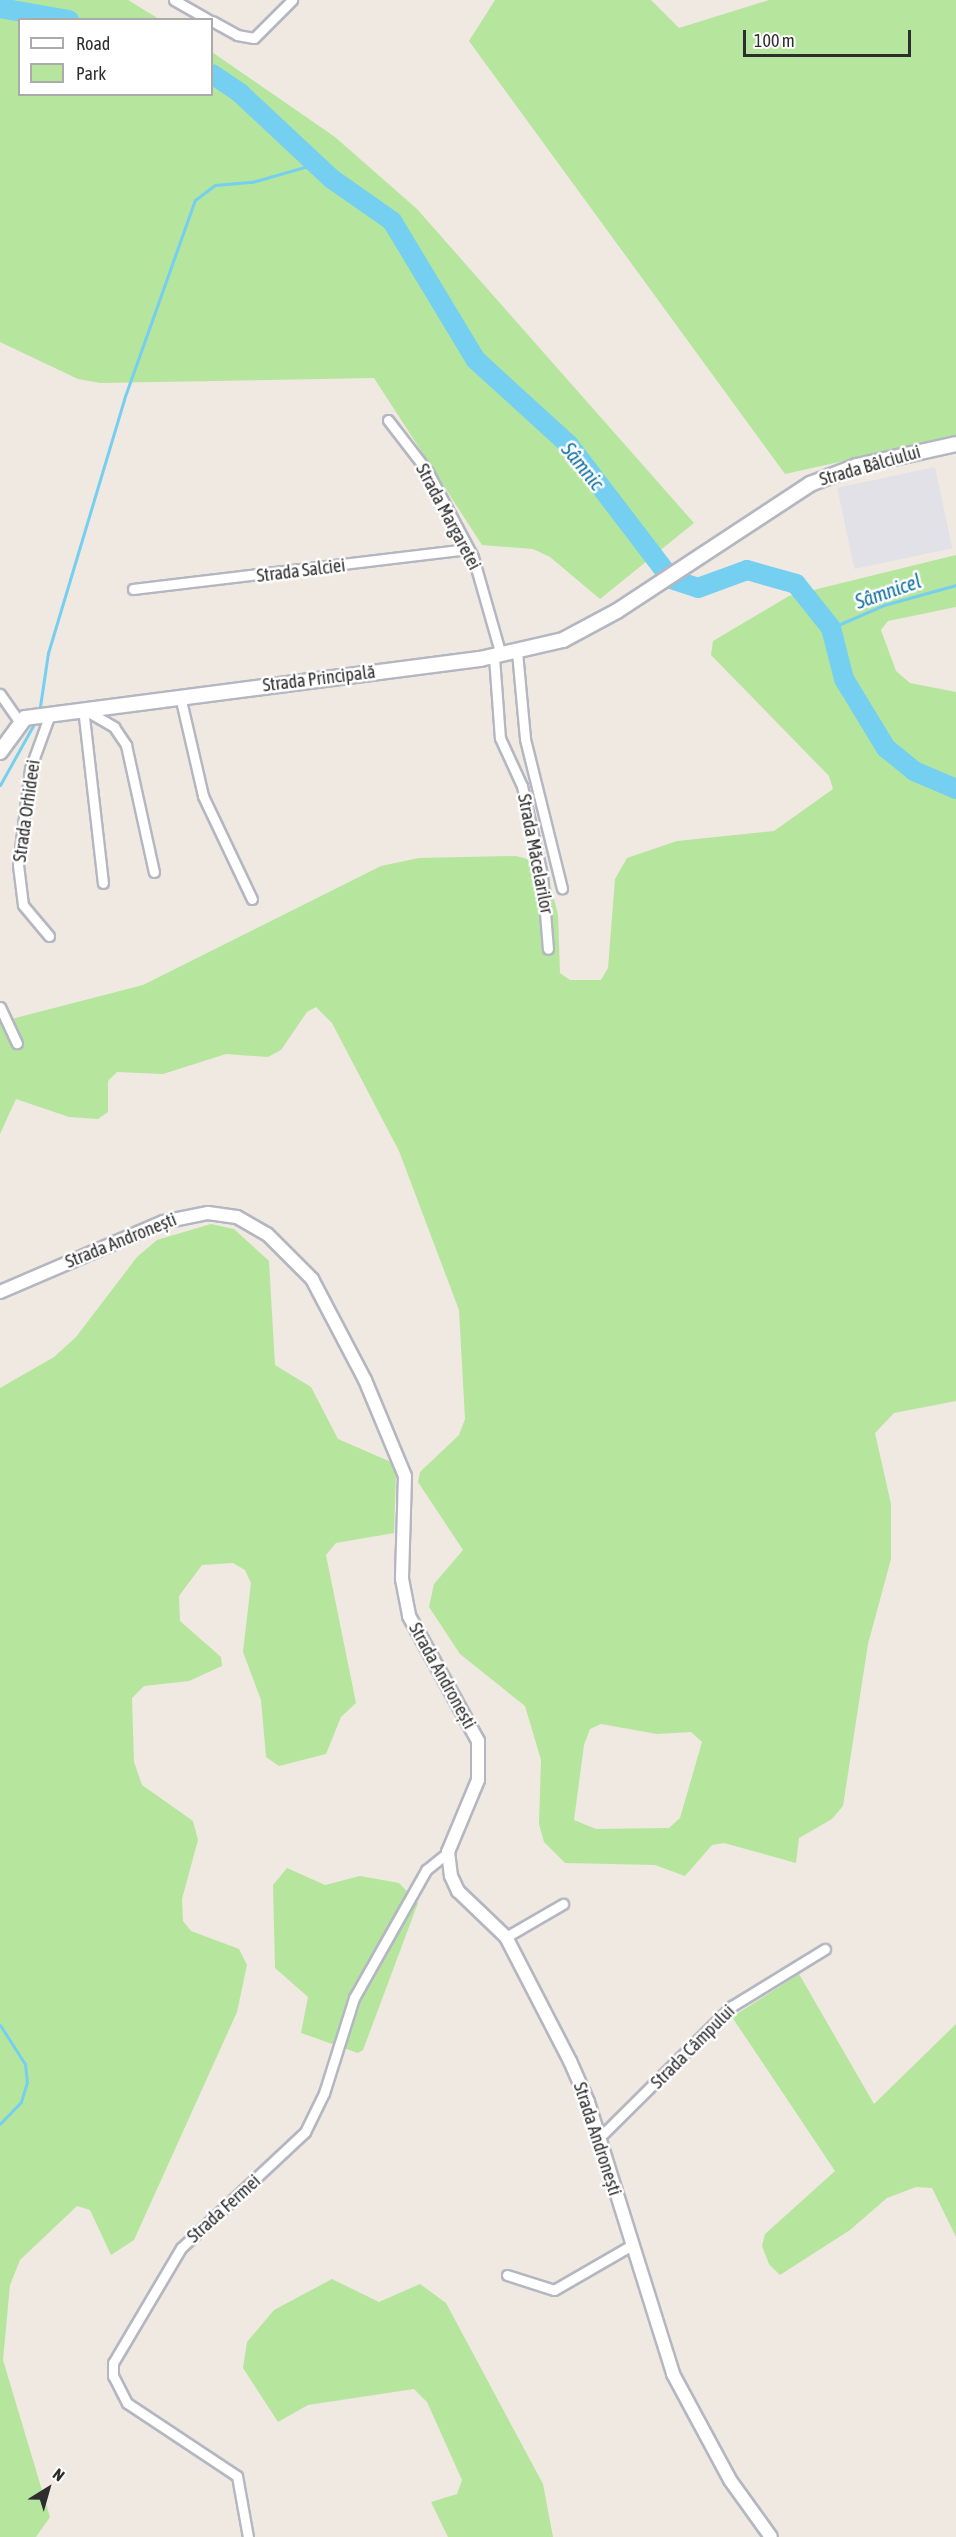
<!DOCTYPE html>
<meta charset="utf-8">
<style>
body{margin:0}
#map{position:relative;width:956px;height:2537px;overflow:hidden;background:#efe9e1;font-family:"Asap Condensed",sans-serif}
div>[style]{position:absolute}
.industrial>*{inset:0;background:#e3e1e8;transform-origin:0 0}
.green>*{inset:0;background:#b6e59e}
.stream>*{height:3px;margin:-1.5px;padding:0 1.5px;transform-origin:1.5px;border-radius:1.5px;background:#75cff0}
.river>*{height:20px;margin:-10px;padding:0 10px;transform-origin:10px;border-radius:10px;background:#75cff0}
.roads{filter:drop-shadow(2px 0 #b4b7c1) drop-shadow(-2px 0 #b4b7c1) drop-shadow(0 2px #b4b7c1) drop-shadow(0 -2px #b4b7c1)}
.minor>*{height:9px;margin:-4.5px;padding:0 4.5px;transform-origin:4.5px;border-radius:4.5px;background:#fff}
.tertiary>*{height:12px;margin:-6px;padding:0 6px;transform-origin:6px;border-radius:6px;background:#fff}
.secondary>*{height:14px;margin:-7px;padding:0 7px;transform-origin:7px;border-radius:7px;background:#fff}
span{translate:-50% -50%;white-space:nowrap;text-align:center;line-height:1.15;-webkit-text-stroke:5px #fff;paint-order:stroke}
.street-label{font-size:18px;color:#2e2e2e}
.water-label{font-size:20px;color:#0d6fa3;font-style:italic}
.legend{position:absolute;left:18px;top:18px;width:195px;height:78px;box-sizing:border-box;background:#fff;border:2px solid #ababab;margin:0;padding:8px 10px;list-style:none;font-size:18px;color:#2e2e2e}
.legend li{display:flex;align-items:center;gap:12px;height:30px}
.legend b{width:30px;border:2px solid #ababab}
.north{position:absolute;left:18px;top:2459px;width:60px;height:60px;-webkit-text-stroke:4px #fff;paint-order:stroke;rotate:37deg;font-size:16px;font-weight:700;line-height:24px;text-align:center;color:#2e2e2e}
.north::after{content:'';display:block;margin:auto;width:21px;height:27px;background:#2e2e2e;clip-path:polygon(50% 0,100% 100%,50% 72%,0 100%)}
.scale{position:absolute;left:743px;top:30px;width:168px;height:27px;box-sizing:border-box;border:3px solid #2e2e2e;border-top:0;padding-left:8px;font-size:18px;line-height:21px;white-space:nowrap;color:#2e2e2e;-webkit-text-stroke:4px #fff;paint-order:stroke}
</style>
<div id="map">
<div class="industrial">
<i style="left:935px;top:467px;width:83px;height:100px;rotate:78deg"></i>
</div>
<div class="green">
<i style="clip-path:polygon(0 0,128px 0,159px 19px,20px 20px,20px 94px,212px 94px,212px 52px,335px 137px,417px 209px,694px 523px,600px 599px,550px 557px,533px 549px,482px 545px,374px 378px,100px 383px,78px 379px,0 342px)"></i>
<i style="clip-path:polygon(495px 0,651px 0,679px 28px,769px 0,956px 0,956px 436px,785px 474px,469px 41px)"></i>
<i style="clip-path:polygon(evenodd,956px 555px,956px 607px,888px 621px,881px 630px,896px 671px,910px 683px,956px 692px,956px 1401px,894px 1413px,875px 1433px,891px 1504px,891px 1559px,868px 1644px,843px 1806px,832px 1819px,799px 1838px,796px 1863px,724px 1843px,712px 1845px,685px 1876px,655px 1865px,565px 1863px,544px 1842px,539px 1824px,541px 1760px,525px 1706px,460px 1654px,429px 1607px,434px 1584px,463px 1550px,418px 1482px,420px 1472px,459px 1435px,465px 1419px,459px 1310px,399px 1151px,332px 1023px,316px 1007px,307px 1012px,281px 1050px,268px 1057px,226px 1054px,163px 1074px,117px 1072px,108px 1081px,108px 1112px,98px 1119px,69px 1117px,16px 1099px,0 1134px,0 1022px,143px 985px,381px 866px,419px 858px,516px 856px,539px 862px,546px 867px,558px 915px,560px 973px,570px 980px,601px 980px,608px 968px,615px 879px,627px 858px,677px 841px,774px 831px,833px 789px,829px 776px,711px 655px,713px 641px,789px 596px,956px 555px,601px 1724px,657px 1734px,691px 1732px,702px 1742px,680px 1818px,669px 1828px,596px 1829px,574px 1820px,584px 1745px,590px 1729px,601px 1724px)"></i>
<i style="clip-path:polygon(211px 1224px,234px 1229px,269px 1261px,275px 1365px,311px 1387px,338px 1439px,391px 1462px,396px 1474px,394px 1533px,336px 1543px,326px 1555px,356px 1703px,341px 1717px,326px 1754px,279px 1766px,266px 1757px,261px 1700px,243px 1652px,251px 1583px,245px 1570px,233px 1563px,202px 1565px,179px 1596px,180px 1621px,221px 1657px,222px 1666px,189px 1681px,144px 1686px,132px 1698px,134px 1762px,142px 1785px,193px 1821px,198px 1840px,182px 1899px,183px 1921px,191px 1931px,239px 1949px,247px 1965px,237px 2012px,134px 2240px,111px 2255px,90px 2210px,77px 2206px,20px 2260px,10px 2285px,3px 2360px,50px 2517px,36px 2537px,0 2537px,0 1388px,54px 1357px,76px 1337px,137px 1257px,157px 1240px)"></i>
<i style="clip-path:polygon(287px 1868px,325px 1885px,360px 1876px,399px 1883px,418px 1903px,363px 2050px,358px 2053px,301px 2033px,308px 1997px,275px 1968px,273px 1885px)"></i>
<i style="clip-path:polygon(799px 1974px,874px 2104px,956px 2024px,956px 2237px,932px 2188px,916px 2187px,887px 2198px,850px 2230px,780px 2275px,769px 2264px,762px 2246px,765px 2234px,835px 2171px,732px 2017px)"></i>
<i style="clip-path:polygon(332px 2279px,379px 2302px,420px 2284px,446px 2303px,543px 2484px,553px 2537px,448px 2537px,431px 2502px,457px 2494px,462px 2480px,427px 2402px,414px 2389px,308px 2405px,278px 2422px,243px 2368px,247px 2342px,274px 2310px)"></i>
</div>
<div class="stream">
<i style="left:831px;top:628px;width:58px;rotate:-23.5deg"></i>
<i style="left:884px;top:605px;width:75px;rotate:-15.5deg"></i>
<i style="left:39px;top:713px;width:61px;rotate:-81.5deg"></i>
<i style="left:48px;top:653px;width:265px;rotate:-73.3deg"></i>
<i style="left:124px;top:399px;width:211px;rotate:-70.4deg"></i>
<i style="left:195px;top:200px;width:25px;rotate:-37deg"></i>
<i style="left:215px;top:185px;width:37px;rotate:-5deg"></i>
<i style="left:252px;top:182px;width:66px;rotate:-15.9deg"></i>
<i style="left:0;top:785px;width:72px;rotate:-60.9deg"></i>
<i style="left:0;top:2025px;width:46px;rotate:57.3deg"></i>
<i style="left:25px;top:2064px;width:18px;rotate:84deg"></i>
<i style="left:27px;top:2082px;width:21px;rotate:107deg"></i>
<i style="left:21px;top:2102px;width:30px;rotate:134deg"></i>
</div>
<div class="river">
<i style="left:0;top:8px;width:70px;rotate:9.9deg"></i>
<i style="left:212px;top:74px;width:34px;rotate:34deg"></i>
<i style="left:240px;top:93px;width:126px;rotate:43.1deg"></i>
<i style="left:332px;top:179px;width:73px;rotate:35deg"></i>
<i style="left:392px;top:221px;width:162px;rotate:58.9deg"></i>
<i style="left:476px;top:360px;width:126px;rotate:42.4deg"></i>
<i style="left:569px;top:445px;width:168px;rotate:52.7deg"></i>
<i style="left:671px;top:579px;width:28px;rotate:18deg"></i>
<i style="left:698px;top:588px;width:52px;rotate:-20.2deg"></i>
<i style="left:747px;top:570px;width:51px;rotate:15.9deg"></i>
<i style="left:796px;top:584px;width:56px;rotate:51.5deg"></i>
<i style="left:831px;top:628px;width:53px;rotate:75.7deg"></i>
<i style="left:844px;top:679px;width:81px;rotate:58.7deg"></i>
<i style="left:886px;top:748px;width:36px;rotate:39deg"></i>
<i style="left:914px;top:771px;width:46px;rotate:23.2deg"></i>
</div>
<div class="roads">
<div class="minor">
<i style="left:174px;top:0;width:40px;rotate:29.7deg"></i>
<i style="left:212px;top:21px;width:29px;rotate:29deg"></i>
<i style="left:237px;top:35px;width:17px;rotate:10deg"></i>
<i style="left:254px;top:38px;width:54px;rotate:-45deg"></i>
<i style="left:388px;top:420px;width:66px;rotate:52.4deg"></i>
<i style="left:428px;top:472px;width:96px;rotate:62.1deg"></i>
<i style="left:473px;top:557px;width:102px;rotate:74.1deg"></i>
<i style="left:133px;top:589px;width:337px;rotate:-6.8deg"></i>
<i style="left:517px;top:652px;width:87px;rotate:84.7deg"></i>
<i style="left:525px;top:739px;width:154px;rotate:76.1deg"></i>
<i style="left:494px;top:657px;width:81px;rotate:85.8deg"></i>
<i style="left:500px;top:738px;width:53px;rotate:65.4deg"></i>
<i style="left:522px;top:786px;width:91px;rotate:77.3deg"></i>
<i style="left:542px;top:875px;width:74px;rotate:85.4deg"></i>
<i style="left:0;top:694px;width:33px;rotate:55deg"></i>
<i style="left:180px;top:696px;width:103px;rotate:77deg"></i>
<i style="left:203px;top:796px;width:114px;rotate:64.6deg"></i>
<i style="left:83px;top:708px;width:176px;rotate:83.5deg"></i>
<i style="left:85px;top:710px;width:34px;rotate:30deg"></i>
<i style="left:114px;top:727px;width:22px;rotate:56deg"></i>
<i style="left:126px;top:745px;width:130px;rotate:77.6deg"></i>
<i style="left:49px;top:936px;width:40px;rotate:-130deg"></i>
<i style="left:23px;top:905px;width:40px;rotate:-97.1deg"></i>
<i style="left:18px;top:865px;width:97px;rotate:-82.9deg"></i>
<i style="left:30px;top:769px;width:59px;rotate:-70deg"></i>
<i style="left:0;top:1007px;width:40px;rotate:65deg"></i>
<i style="left:506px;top:1937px;width:66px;rotate:-30.1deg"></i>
<i style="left:599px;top:2138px;width:187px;rotate:-44.8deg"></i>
<i style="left:732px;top:2006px;width:109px;rotate:-31.5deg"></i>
<i style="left:507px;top:2275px;width:49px;rotate:17.7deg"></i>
<i style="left:554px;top:2290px;width:90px;rotate:-30deg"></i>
<i style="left:248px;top:2537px;width:62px;rotate:-100.2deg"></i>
<i style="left:237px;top:2476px;width:132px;rotate:-146.4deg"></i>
<i style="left:127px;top:2403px;width:30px;rotate:-117deg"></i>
<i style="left:113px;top:2376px;width:13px;rotate:-90deg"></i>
<i style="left:113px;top:2363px;width:134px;rotate:-59.4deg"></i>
<i style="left:181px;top:2248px;width:170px;rotate:-43.1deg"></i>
<i style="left:305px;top:2132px;width:43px;rotate:-64deg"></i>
<i style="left:324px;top:2093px;width:100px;rotate:-72.5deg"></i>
<i style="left:354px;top:1998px;width:147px;rotate:-60.6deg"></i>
<i style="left:426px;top:1870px;width:28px;rotate:-39deg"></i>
</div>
<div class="tertiary">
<i style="left:0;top:1292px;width:177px;rotate:-23.2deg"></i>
<i style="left:163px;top:1222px;width:46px;rotate:-11.3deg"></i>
<i style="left:208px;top:1213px;width:29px;rotate:8deg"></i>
<i style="left:237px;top:1217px;width:34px;rotate:30deg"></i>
<i style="left:267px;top:1234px;width:64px;rotate:45deg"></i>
<i style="left:312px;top:1279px;width:114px;rotate:62.3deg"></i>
<i style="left:365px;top:1380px;width:104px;rotate:67.4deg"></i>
<i style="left:405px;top:1476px;width:103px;rotate:91.7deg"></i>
<i style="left:402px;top:1579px;width:38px;rotate:79deg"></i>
<i style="left:409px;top:1616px;width:143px;rotate:61.1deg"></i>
<i style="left:478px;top:1741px;width:39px;rotate:90deg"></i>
<i style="left:478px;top:1780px;width:78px;rotate:112.6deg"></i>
<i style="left:448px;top:1852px;width:24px;rotate:83deg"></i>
<i style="left:451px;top:1876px;width:17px;rotate:65deg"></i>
<i style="left:458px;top:1891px;width:66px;rotate:43.8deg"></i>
<i style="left:506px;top:1937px;width:140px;rotate:62.7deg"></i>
<i style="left:570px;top:2061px;width:45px;rotate:66.3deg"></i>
<i style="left:588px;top:2102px;width:285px;rotate:72.6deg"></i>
<i style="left:673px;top:2374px;width:120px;rotate:61.7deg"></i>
<i style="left:730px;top:2480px;width:70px;rotate:54.3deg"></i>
</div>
<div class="secondary">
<i style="left:0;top:752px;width:42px;rotate:-53.7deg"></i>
<i style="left:25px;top:718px;width:459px;rotate:-7.4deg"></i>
<i style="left:480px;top:659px;width:85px;rotate:-12.9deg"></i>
<i style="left:563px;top:640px;width:61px;rotate:-28.2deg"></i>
<i style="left:617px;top:611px;width:231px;rotate:-33.3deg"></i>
<i style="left:810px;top:484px;width:50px;rotate:-21deg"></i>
<i style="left:857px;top:466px;width:101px;rotate:-12.5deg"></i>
</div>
</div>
<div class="street-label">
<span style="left:870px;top:466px;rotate:-16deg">Strada Bâlciului</span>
<span style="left:448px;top:517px;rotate:62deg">Strada Margaretei</span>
<span style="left:301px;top:571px;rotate:-7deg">Strada Salciei</span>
<span style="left:319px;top:679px;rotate:-7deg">Strada Principală</span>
<span style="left:27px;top:811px;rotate:-82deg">Strada Orhideei</span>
<span style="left:535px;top:854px;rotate:79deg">Strada Măcelarilor</span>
<span style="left:121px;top:1241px;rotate:-22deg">Strada Andronești</span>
<span style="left:442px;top:1676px;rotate:61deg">Strada Andronești</span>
<span style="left:693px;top:2047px;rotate:-45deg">Strada Câmpului</span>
<span style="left:597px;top:2139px;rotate:72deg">Strada Andronești</span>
<span style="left:224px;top:2209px;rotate:-42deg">Strada Fermei</span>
</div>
<div class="water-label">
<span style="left:583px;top:466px;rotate:51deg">Sâmnic</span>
<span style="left:888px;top:591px;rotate:-19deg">Sâmnicel</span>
</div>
<ul class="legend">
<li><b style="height:8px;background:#fff"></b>Road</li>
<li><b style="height:16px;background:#b6e59e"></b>Park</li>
</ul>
<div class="north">N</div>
<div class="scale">100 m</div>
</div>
